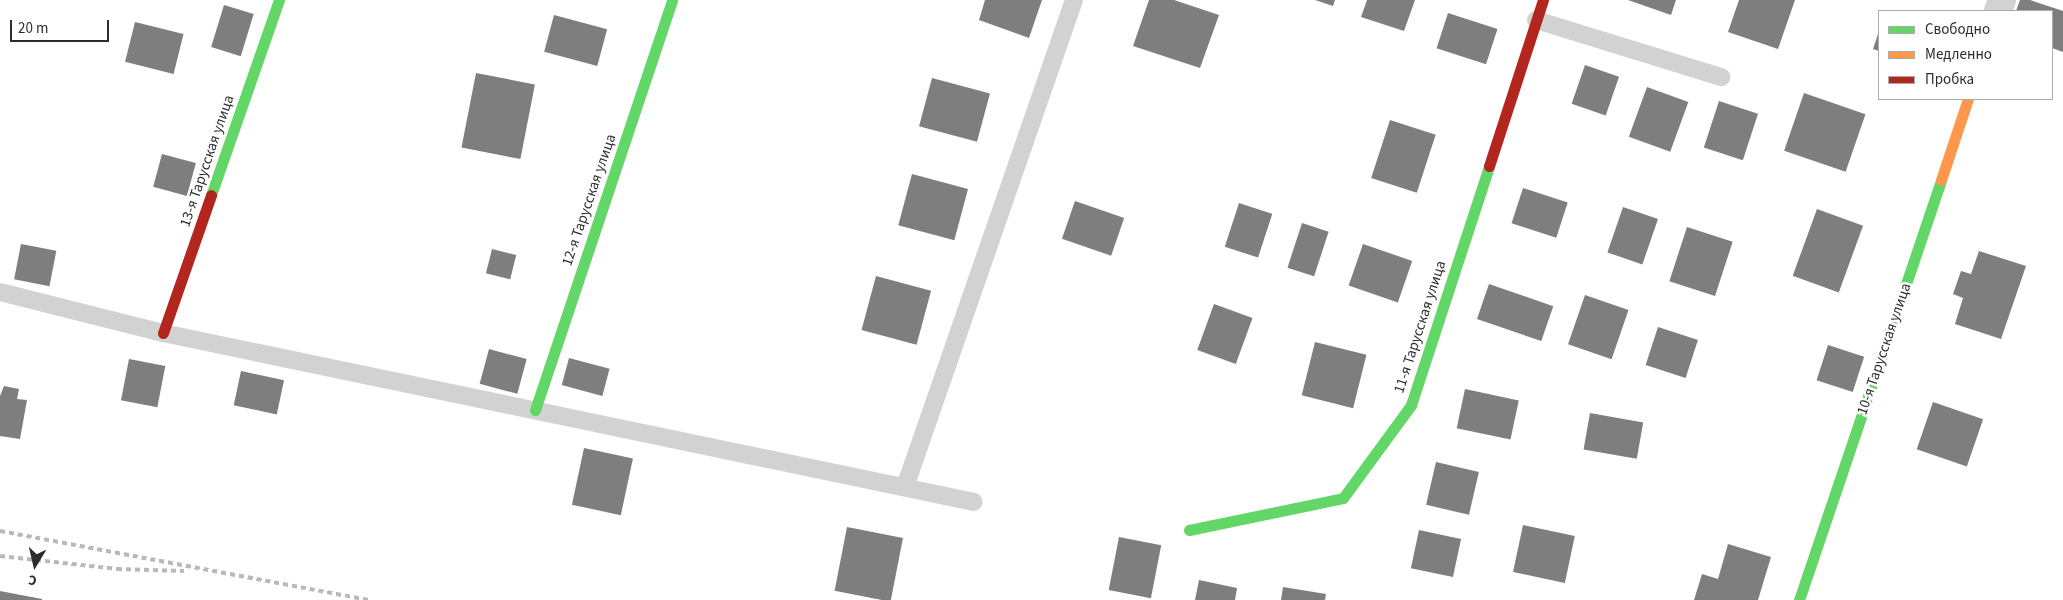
<!DOCTYPE html>
<meta charset="utf-8">
<style>
body{margin:0}
#map{position:relative;width:2063px;height:600px;overflow:hidden;background:#fff;font-family:"Source Sans 3",sans-serif}
div>[style]{position:absolute}
.building>*{inset:0;background:#7e7e7e;transform-origin:0 0}
.lane>*{height:18px;margin:-9px;padding:0 9px;transform-origin:9px;border-radius:9px;background:#d2d2d2}
.street>*{height:28px;margin:-14px;padding:0 14px;transform-origin:14px;border-radius:14px;background:#d2d2d2}
.fast>*{height:11px;margin:-5.5px;padding:0 5.5px;transform-origin:5.5px;border-radius:5.5px;background:#63d668}
.slow>*{height:11px;margin:-5.5px;padding:0 5.5px;transform-origin:5.5px;border-radius:5.5px;background:#ff974d}
.jam>*{height:11px;margin:-5.5px;padding:0 5.5px;transform-origin:5.5px;border-radius:5.5px;background:#b3261e}
.rail>*{height:4px;margin-top:-2px;transform-origin:0;background:repeating-linear-gradient(90deg,#b9b9b9 0 5px,transparent 0 9px)}
span{translate:-50% -50%;white-space:nowrap;text-align:center;line-height:1.15;-webkit-text-stroke:5px #fff;paint-order:stroke}
.street-label{font-size:15px;color:#2d2d2d}
.legend{position:absolute;left:1878px;top:10px;width:175px;height:90px;box-sizing:border-box;background:#fff;border:1px solid #ababab;margin:0;padding:6px 9px;list-style:none;font-size:15px;color:#2d2d2d}
.legend li{display:flex;align-items:center;gap:10px;height:25px}
.legend b{width:25px;border:1px solid #ababab}
.north{position:absolute;left:10px;top:540px;width:50px;height:50px;-webkit-text-stroke:4px #fff;paint-order:stroke;rotate:189deg;font-size:14px;font-weight:700;line-height:20px;text-align:center;color:#2d2d2d}
.north::after{content:'';display:block;margin:auto;width:18px;height:22px;background:#2d2d2d;clip-path:polygon(50% 0,100% 100%,50% 72%,0 100%)}
.scale{position:absolute;left:10px;top:20px;width:99px;height:22px;box-sizing:border-box;border:2px solid #2d2d2d;border-top:0;padding-left:6px;font-size:15px;line-height:18px;white-space:nowrap;color:#2d2d2d;-webkit-text-stroke:4px #fff;paint-order:stroke}
</style>
<div id="map">
<div class="building">
<i style="clip-path:polygon(985px 0,1042px 0,1029px 38px,979px 20px)"></i>
<i style="clip-path:polygon(1149px 0,1174px 0,1219px 15px,1200px 68px,1133px 46px)"></i>
<i style="clip-path:polygon(1315px 0,1335px 0,1333px 6px)"></i>
<i style="clip-path:polygon(1367px 0,1415px 0,1404px 31px,1361px 17px)"></i>
<i style="clip-path:polygon(1628px 0,1676px 0,1671px 15px)"></i>
<i style="clip-path:polygon(1739px 0,1795px 0,1778px 49px,1728px 32px)"></i>
<i style="clip-path:polygon(2020px 0,2030px 0,2063px 11px,2063px 52px,2052px 48px,2052px 11px,2016px 11px)"></i>
<i style="left:224px;top:5px;width:31px;height:44px;rotate:17deg"></i>
<i style="left:1448px;top:13px;width:52px;height:37px;rotate:18deg"></i>
<i style="left:554px;top:15px;width:55px;height:38px;rotate:15deg"></i>
<i style="left:135px;top:22px;width:50px;height:41px;rotate:14deg"></i>
<i style="clip-path:polygon(1879px 31px,1879px 51px,1873px 49px)"></i>
<i style="left:1585px;top:65px;width:36px;height:41px;rotate:19deg"></i>
<i style="left:476px;top:73px;width:60px;height:76px;rotate:11deg"></i>
<i style="left:932px;top:78px;width:60px;height:50px;rotate:15deg"></i>
<i style="left:1647px;top:87px;width:44px;height:53px;rotate:20deg"></i>
<i style="left:1804px;top:93px;width:65px;height:61px;rotate:19deg"></i>
<i style="left:1719px;top:101px;width:41px;height:49px;rotate:18deg"></i>
<i style="left:1390px;top:120px;width:48px;height:61px;rotate:18deg"></i>
<i style="left:162px;top:154px;width:35px;height:34px;rotate:15deg"></i>
<i style="left:912px;top:174px;width:58px;height:53px;rotate:15deg"></i>
<i style="left:1523px;top:188px;width:47px;height:37px;rotate:18deg"></i>
<i style="left:1075px;top:201px;width:52px;height:40px;rotate:19deg"></i>
<i style="left:1239px;top:203px;width:35px;height:46px;rotate:18deg"></i>
<i style="left:1623px;top:207px;width:37px;height:48px;rotate:19deg"></i>
<i style="left:1817px;top:209px;width:49px;height:71px;rotate:20deg"></i>
<i style="left:1302px;top:223px;width:28px;height:47px;rotate:18deg"></i>
<i style="left:1687px;top:227px;width:48px;height:57px;rotate:18deg"></i>
<i style="left:21px;top:244px;width:36px;height:36px;rotate:11deg"></i>
<i style="left:1363px;top:244px;width:52px;height:44px;rotate:19deg"></i>
<i style="left:492px;top:249px;width:25px;height:25px;rotate:14deg"></i>
<i style="clip-path:polygon(1979px 251px,2026px 266px,2001px 339px,1955px 324px,1963px 298px,1953px 294px,1961px 271px,1971px 274px)"></i>
<i style="left:876px;top:276px;width:57px;height:56px;rotate:15deg"></i>
<i style="left:1489px;top:284px;width:68px;height:37px;rotate:19deg"></i>
<i style="left:1585px;top:295px;width:46px;height:52px;rotate:19deg"></i>
<i style="left:1214px;top:304px;width:41px;height:49px;rotate:20deg"></i>
<i style="left:1658px;top:327px;width:42px;height:40px;rotate:18deg"></i>
<i style="left:1315px;top:342px;width:53px;height:55px;rotate:14deg"></i>
<i style="left:1828px;top:345px;width:38px;height:37px;rotate:18deg"></i>
<i style="left:489px;top:349px;width:39px;height:36px;rotate:15deg"></i>
<i style="left:569px;top:358px;width:42px;height:28px;rotate:15deg"></i>
<i style="left:129px;top:359px;width:37px;height:42px;rotate:11deg"></i>
<i style="left:241px;top:371px;width:44px;height:35px;rotate:12deg"></i>
<i style="clip-path:polygon(4px 386px,19px 389px,17px 399px,27px 400px,20px 439px,0 436px,0 396px)"></i>
<i style="left:1465px;top:389px;width:55px;height:40px;rotate:12deg"></i>
<i style="left:1933px;top:402px;width:53px;height:50px;rotate:19deg"></i>
<i style="left:1590px;top:413px;width:54px;height:37px;rotate:10deg"></i>
<i style="left:584px;top:448px;width:50px;height:58px;rotate:12deg"></i>
<i style="left:1436px;top:462px;width:44px;height:44px;rotate:13deg"></i>
<i style="left:1523px;top:525px;width:53px;height:48px;rotate:12deg"></i>
<i style="left:847px;top:527px;width:57px;height:65px;rotate:11deg"></i>
<i style="left:1419px;top:530px;width:43px;height:39px;rotate:12deg"></i>
<i style="left:1119px;top:537px;width:43px;height:54px;rotate:11deg"></i>
<i style="clip-path:polygon(1728px 544px,1771px 557px,1758px 600px,1694px 600px,1702px 574px,1718px 579px)"></i>
<i style="clip-path:polygon(1199px 580px,1237px 588px,1235px 600px,1195px 600px)"></i>
<i style="clip-path:polygon(1283px 587px,1326px 594px,1325px 600px,1281px 600px)"></i>
<i style="clip-path:polygon(0 591px,42px 599px,42px 600px,0 600px)"></i>
</div>
<div class="lane">
<i style="left:1536px;top:20px;width:194px;rotate:17.1deg"></i>
<i style="left:0;top:292px;width:168px;rotate:14.1deg"></i>
<i style="left:163px;top:333px;width:828px;rotate:11.77deg"></i>
<i style="left:905px;top:487px;width:515px;rotate:-70.86deg"></i>
</div>
<div class="street">
<i style="left:1998px;top:11px;width:12px;rotate:-70deg"></i>
</div>
<div class="fast">
<i style="left:211px;top:195px;width:207px;rotate:-70.8deg"></i>
<i style="left:535px;top:410px;width:432px;rotate:-71.5deg"></i>
<i style="left:1189px;top:530px;width:157px;rotate:-11.7deg"></i>
<i style="left:1343px;top:498px;width:115px;rotate:-53.8deg"></i>
<i style="left:1411px;top:405px;width:251px;rotate:-71.9deg"></i>
<i style="left:1799px;top:600px;width:443px;rotate:-71.3deg"></i>
</div>
<div class="slow">
<i style="left:1941px;top:180px;width:85px;rotate:-71.6deg"></i>
</div>
<div class="jam">
<i style="left:1489px;top:166px;width:175px;rotate:-72deg"></i>
<i style="left:163px;top:333px;width:146px;rotate:-70.8deg"></i>
</div>
<div class="rail">
<i style="left:0;top:531px;width:375px;rotate:10.6deg"></i>
<i style="left:0;top:556px;width:118px;rotate:6.3deg"></i>
<i style="left:117px;top:569px;width:67px;rotate:1.7deg"></i>
</div>
<div class="street-label">
<span style="left:207px;top:161px;rotate:-71deg">13-я Тарусская улица</span>
<span style="left:589px;top:200px;rotate:-71deg">12-я Тарусская улица</span>
<span style="left:1420px;top:327px;rotate:-72deg">11-я Тарусская улица</span>
<span style="left:1884px;top:349px;rotate:-71deg">10-я Тарусская улица</span>
</div>
<ul class="legend">
<li><b style="height:6px;background:#63d668"></b>Свободно</li>
<li><b style="height:6px;background:#ff974d"></b>Медленно</li>
<li><b style="height:6px;background:#b3261e"></b>Пробка</li>
</ul>
<div class="north">С</div>
<div class="scale">20 m</div>
</div>
